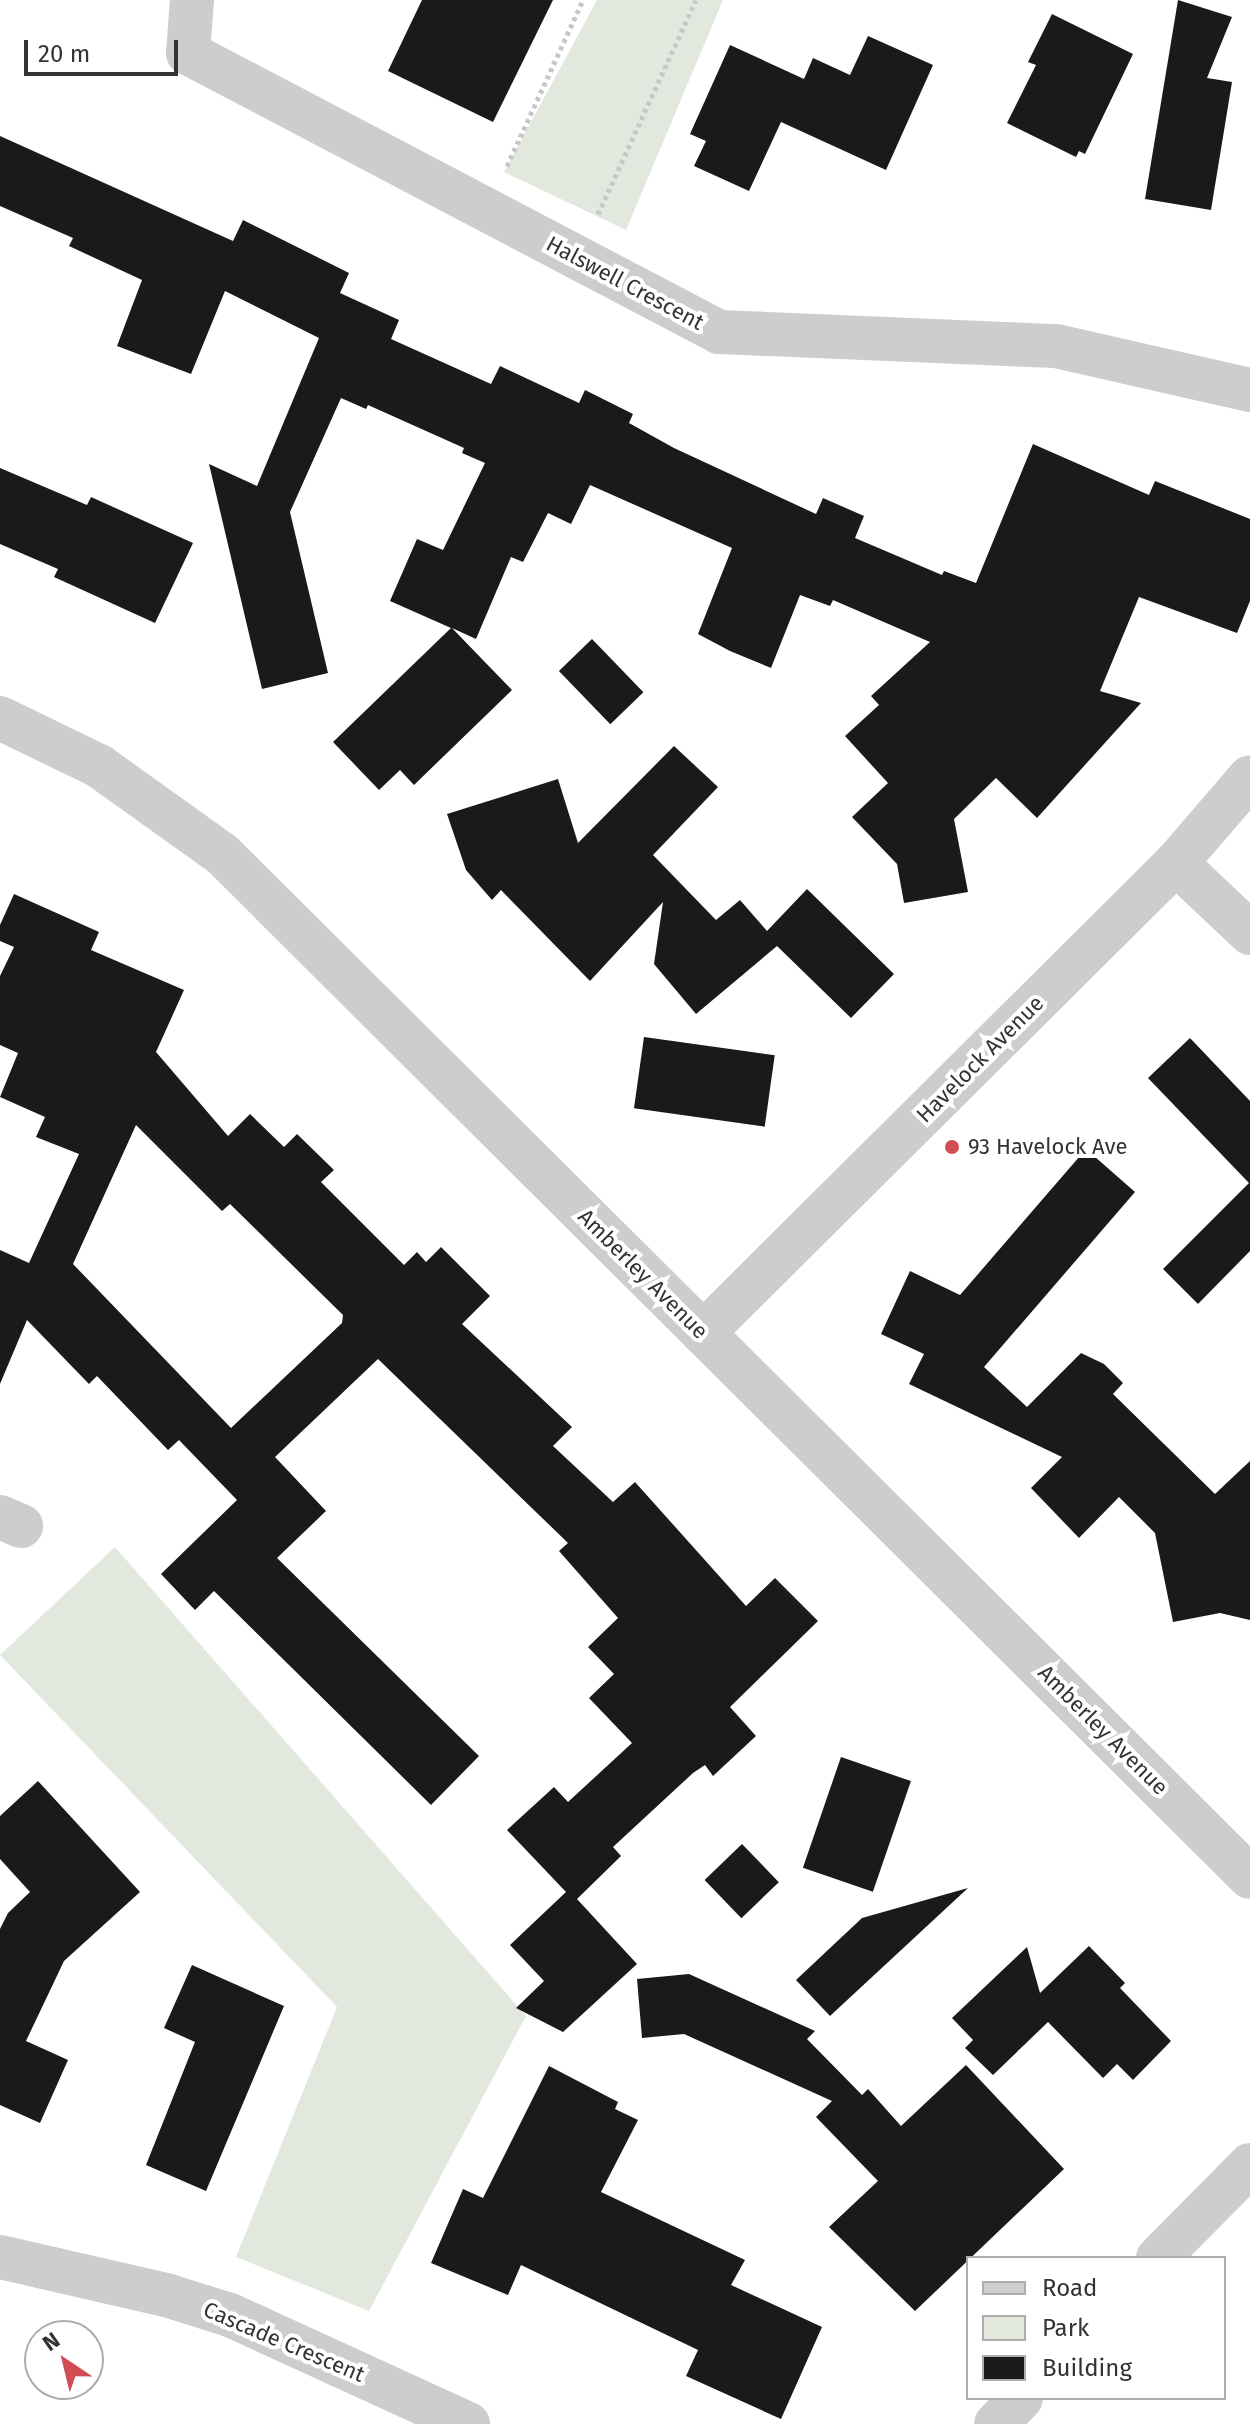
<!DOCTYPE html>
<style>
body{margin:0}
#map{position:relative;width:1250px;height:2424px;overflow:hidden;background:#fff;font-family:"Fira Sans",sans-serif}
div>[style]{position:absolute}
.green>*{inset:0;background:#e2e8dd}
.building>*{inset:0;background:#1a1a1a;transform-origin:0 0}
.path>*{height:5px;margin-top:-2.5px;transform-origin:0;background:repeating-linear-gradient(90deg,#c7c7c7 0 4px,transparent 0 8px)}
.minor>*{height:44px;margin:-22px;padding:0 22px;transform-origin:22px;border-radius:22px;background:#cdcdcd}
.dots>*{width:22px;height:22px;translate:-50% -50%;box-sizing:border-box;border:4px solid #fff;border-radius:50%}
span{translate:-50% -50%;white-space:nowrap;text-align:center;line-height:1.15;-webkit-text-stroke:8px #fff;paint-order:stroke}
.street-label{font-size:22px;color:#333}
.poi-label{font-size:22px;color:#333}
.left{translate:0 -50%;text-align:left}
.legend{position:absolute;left:966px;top:2256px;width:260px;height:144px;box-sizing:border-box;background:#fff;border:2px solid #adadad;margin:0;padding:10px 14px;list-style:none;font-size:24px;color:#333}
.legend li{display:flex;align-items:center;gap:16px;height:40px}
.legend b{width:40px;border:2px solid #adadad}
.north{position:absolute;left:24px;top:2320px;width:80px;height:80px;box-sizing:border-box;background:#fff;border:2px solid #adadad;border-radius:50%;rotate:325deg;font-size:22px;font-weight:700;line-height:32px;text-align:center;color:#333}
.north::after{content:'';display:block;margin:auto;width:28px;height:36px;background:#d24c54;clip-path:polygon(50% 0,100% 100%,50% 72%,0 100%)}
.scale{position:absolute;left:24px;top:40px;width:154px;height:36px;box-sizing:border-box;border:4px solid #333;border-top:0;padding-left:10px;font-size:24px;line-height:28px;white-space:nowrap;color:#333;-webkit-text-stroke:6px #fff;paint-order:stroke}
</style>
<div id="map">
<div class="green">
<i style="clip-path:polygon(597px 0,723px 0,626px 230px,504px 172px)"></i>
<i style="clip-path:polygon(115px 1547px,526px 2016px,369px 2311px,236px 2257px,337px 2007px,0 1655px)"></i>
</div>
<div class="building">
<i style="clip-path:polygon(422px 0,553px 0,493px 122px,388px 71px)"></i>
<i style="clip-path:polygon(1178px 0,1232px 17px,1207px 78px,1232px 82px,1211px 210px,1145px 199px)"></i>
<i style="clip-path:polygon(1052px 14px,1133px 54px,1085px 154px,1079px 151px,1076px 157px,1007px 123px,1036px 65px,1028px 62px)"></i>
<i style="clip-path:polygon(868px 36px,933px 65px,886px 170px,781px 122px,749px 191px,694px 166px,706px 141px,690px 134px,730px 45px,804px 79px,813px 58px,850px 75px)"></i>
<i style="clip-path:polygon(0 136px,233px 241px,243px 220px,349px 273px,340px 293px,399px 320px,391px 339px,491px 384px,500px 366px,579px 403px,585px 390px,633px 414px,629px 423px,674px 448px,816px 514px,823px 498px,864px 516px,855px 538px,942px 575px,944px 571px,976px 583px,1033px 444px,1149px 495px,1155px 481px,1250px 519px,1250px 601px,1237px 633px,1139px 597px,1100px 691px,1141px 703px,1037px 818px,996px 778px,954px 819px,968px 892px,904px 903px,897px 864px,852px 817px,888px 783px,845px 736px,879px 705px,871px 696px,930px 642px,833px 600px,830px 606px,800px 595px,771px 668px,730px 651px,698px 634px,732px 548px,590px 485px,571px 524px,548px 513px,523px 562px,511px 557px,476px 639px,452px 628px,512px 690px,414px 785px,400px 770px,379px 790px,333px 742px,451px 628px,390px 601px,417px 539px,443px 550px,485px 463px,462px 453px,464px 448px,368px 405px,366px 409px,341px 398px,290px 512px,328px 673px,262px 689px,209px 464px,257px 486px,319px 338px,225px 291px,191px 374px,117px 346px,142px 280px,69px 246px,73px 238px,0 206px)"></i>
<i style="clip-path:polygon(0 468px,87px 505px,91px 497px,193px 543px,155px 623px,54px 577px,58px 569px,0 544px)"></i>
<i style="left:592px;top:639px;width:74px;height:46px;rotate:46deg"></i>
<i style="clip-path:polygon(674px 746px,718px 787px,653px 855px,716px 920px,740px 900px,767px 931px,807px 889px,894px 974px,851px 1018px,777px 946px,696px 1014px,654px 964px,663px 902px,590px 981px,501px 890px,492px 900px,466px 870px,447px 814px,558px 779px,578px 843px)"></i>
<i style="clip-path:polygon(evenodd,14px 894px,99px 932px,91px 950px,184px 990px,156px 1052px,228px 1136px,250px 1114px,284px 1147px,297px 1134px,334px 1170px,321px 1182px,404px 1265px,417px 1252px,426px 1262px,441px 1247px,490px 1296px,462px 1324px,572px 1427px,553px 1446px,613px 1502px,635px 1482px,746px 1606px,775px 1578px,818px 1621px,730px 1707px,756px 1736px,713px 1776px,705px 1765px,693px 1773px,613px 1847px,621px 1856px,577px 1899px,637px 1964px,563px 2032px,516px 2008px,544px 1981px,510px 1945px,566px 1892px,507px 1830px,554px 1787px,568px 1802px,632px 1743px,589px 1698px,614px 1674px,588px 1647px,618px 1618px,559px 1551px,568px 1543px,378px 1359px,275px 1457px,326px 1511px,277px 1558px,479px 1756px,431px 1805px,214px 1591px,195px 1610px,161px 1574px,237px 1500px,179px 1440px,168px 1450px,97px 1376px,89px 1384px,27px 1320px,0 1384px,0 1250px,29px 1263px,79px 1154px,36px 1137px,45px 1117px,0 1097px,18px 1053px,0 1045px,0 976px,14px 947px,0 941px,0 925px,14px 894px,136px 1125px,222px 1211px,230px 1204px,343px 1315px,342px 1323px,231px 1428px,73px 1264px,136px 1125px)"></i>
<i style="left:644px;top:1037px;width:132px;height:72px;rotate:8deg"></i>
<i style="clip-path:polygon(1190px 1038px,1250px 1101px,1250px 1251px,1198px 1304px,1163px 1269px,1249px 1183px,1148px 1078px)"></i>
<i style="clip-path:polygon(1086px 1149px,1135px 1192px,984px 1367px,1027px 1407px,1081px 1353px,1104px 1364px,1123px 1383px,1113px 1394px,1215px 1494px,1250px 1461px,1250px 1620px,1220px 1613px,1173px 1622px,1155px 1533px,1119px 1497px,1079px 1538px,1031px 1488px,1062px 1457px,909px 1384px,924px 1354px,881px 1334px,910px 1271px,960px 1295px)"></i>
<i style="left:841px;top:1757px;width:74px;height:117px;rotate:19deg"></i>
<i style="clip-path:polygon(38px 1781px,140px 1892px,64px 1961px,26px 2041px,68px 2060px,40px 2123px,0 2105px,0 1929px,8px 1913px,30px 1892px,0 1859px,0 1816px)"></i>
<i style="left:742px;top:1844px;width:53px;height:52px;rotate:46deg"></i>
<i style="clip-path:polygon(968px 1888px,830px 2016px,796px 1980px,862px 1918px)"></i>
<i style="clip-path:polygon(1089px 1946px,1125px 1983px,1120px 1988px,1171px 2041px,1133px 2080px,1117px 2064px,1103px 2078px,1048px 2022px,993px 2075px,965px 2048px,973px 2040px,952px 2018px,1027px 1947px,1040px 1993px)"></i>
<i style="clip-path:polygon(192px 1965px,284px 2006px,206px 2191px,146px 2165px,195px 2042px,164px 2028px)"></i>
<i style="clip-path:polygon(689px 1974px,815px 2031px,807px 2039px,862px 2095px,868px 2089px,901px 2126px,966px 2065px,1064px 2169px,915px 2311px,829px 2227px,878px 2181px,816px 2117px,832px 2101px,684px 2034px,642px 2038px,637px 1979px)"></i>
<i style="clip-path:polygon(549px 2066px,618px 2102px,615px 2109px,638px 2120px,601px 2192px,745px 2260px,731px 2285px,822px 2327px,781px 2419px,686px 2376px,698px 2350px,521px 2265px,508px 2295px,431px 2263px,463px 2189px,483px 2198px)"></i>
</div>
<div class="path">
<i style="left:507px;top:166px;width:183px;rotate:-65.4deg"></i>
<i style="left:598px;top:214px;width:235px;rotate:-65.4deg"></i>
</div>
<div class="minor">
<i style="left:192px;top:0;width:53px;rotate:94.3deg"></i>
<i style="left:188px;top:53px;width:600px;rotate:27.72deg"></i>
<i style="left:719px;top:332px;width:337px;rotate:2.4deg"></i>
<i style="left:1056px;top:346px;width:199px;rotate:12.8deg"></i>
<i style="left:0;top:718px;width:110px;rotate:25.9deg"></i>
<i style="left:99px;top:766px;width:151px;rotate:35.6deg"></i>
<i style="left:222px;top:854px;width:1450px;rotate:44.86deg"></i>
<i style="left:1176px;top:863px;width:102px;rotate:43.4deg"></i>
<i style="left:703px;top:1333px;width:667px;rotate:-44.82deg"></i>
<i style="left:1176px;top:863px;width:113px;rotate:-49.3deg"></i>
<i style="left:0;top:1517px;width:23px;rotate:23deg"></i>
<i style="left:0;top:2257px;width:170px;rotate:12.9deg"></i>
<i style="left:166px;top:2295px;width:67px;rotate:17.4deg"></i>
<i style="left:230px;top:2315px;width:262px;rotate:24.6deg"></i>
<i style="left:1158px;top:2258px;width:131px;rotate:-45.3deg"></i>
<i style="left:996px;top:2424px;width:36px;rotate:-46deg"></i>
</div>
<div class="dots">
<i style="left:952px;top:1147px;background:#d24c54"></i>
</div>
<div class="street-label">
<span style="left:625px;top:283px;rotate:28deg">Halswell Crescent</span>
<span style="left:980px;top:1059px;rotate:-45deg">Havelock Avenue</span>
<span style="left:643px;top:1274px;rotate:45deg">Amberley Avenue</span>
<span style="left:1103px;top:1730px;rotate:45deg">Amberley Avenue</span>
<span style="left:284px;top:2342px;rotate:23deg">Cascade Crescent</span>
</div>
<div class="poi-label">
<span class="left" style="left:968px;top:1147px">93 Havelock Ave</span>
</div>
<ul class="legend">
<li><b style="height:10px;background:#cdcdcd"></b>Road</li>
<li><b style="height:22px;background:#e2e8dd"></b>Park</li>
<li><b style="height:22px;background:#1a1a1a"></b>Building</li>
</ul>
<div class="north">N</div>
<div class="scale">20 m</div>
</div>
